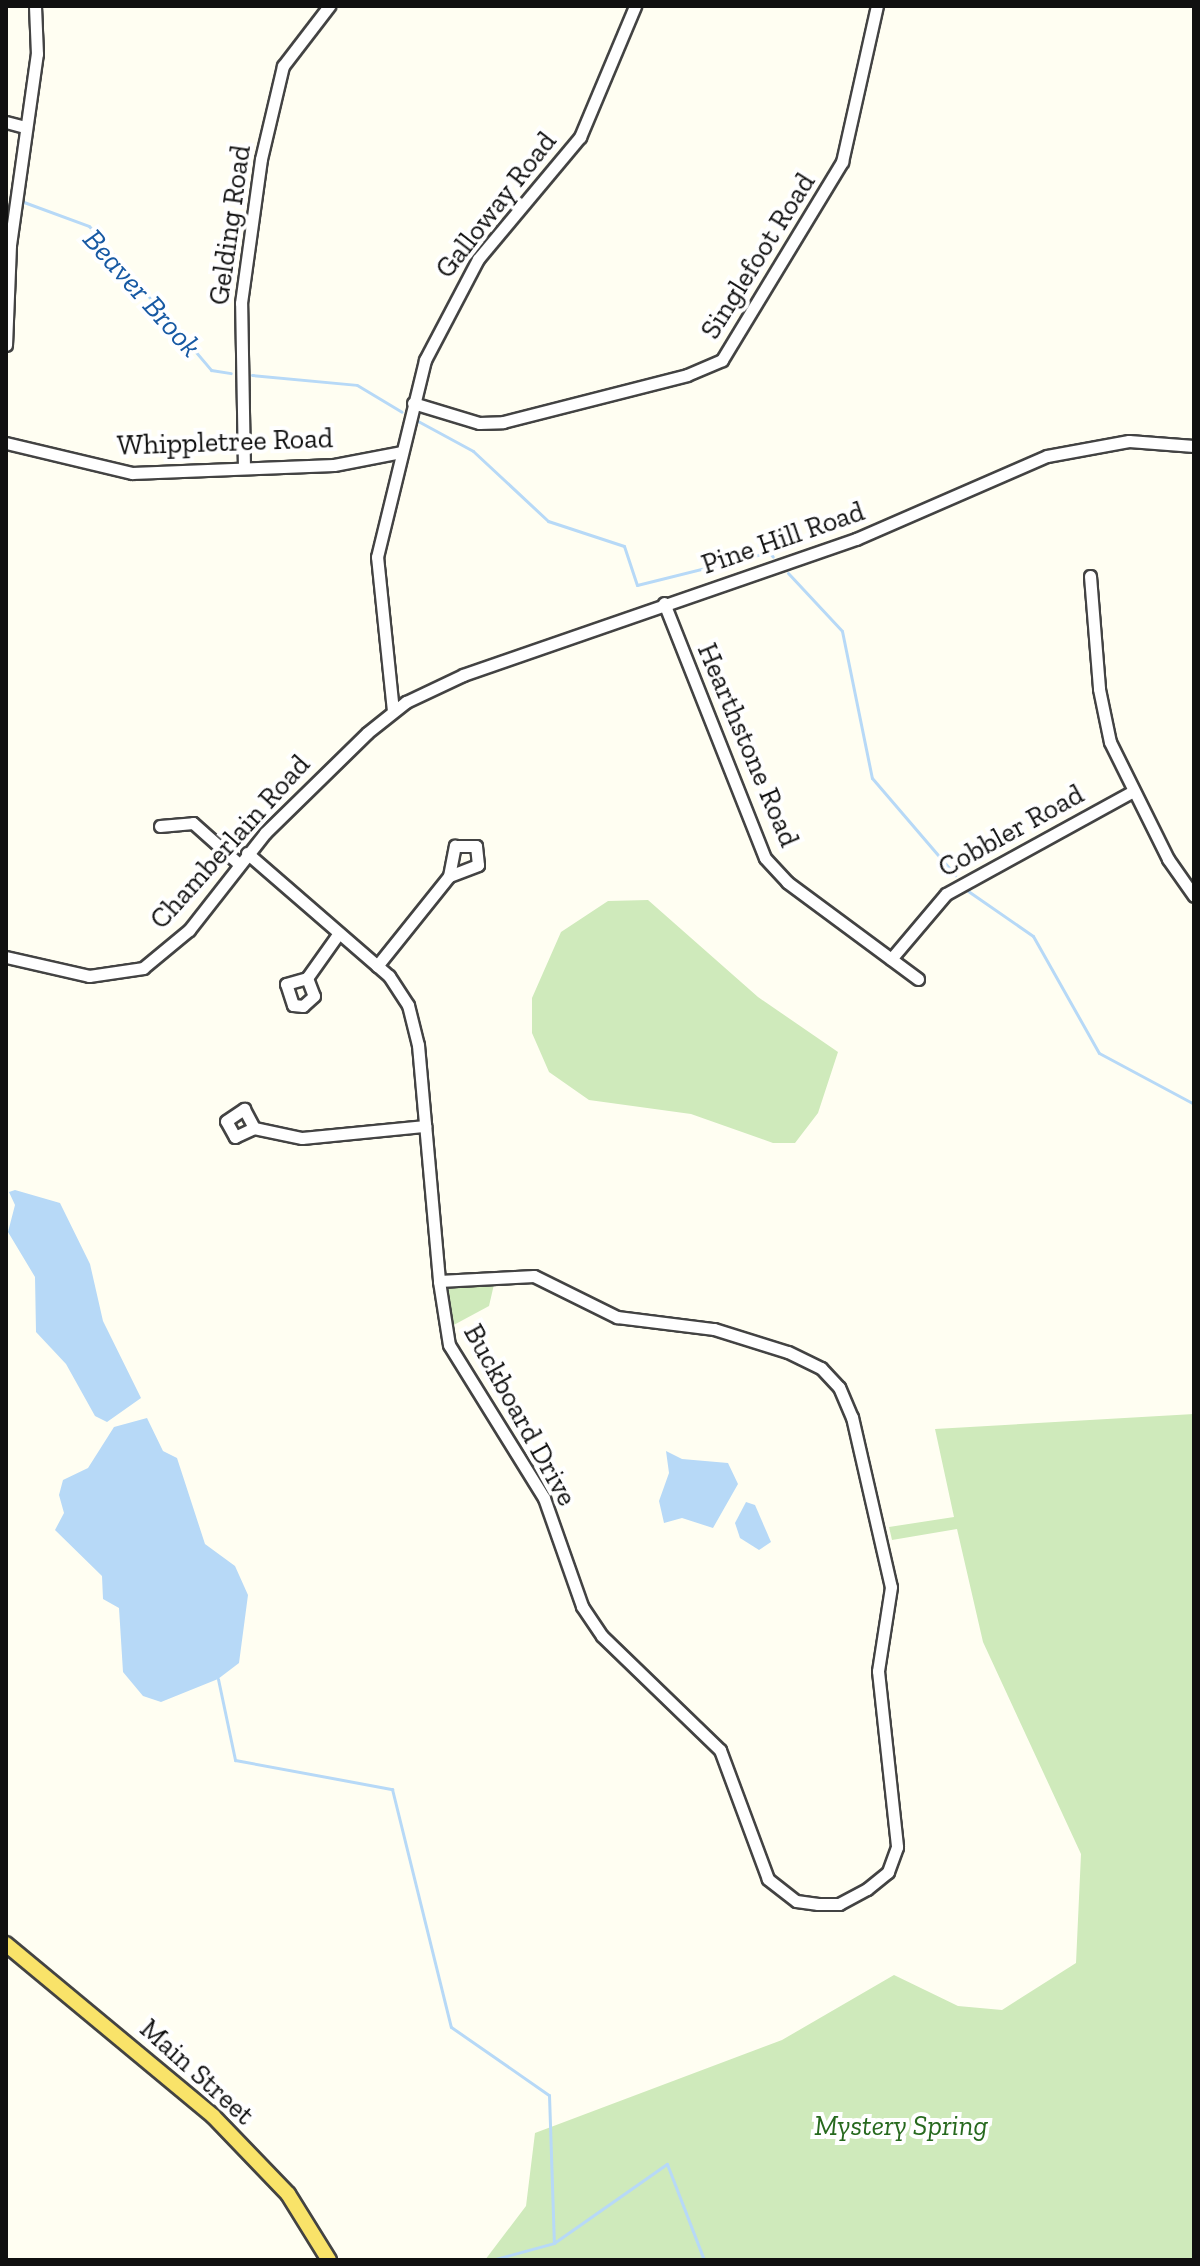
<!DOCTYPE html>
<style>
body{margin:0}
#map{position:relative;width:1200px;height:2266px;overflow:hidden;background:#fffef2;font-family:"Zilla Slab",serif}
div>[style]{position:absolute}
.green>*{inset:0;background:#cfeabb}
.water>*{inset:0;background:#b7d9f7}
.stream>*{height:3px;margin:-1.5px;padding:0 1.5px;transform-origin:1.5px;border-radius:1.5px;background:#b7d9f7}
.roads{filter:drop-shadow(2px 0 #434343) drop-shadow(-2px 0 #434343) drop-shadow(0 2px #434343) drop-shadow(0 -2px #434343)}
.minor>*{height:11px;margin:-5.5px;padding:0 5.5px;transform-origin:5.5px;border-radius:5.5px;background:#fff}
.major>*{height:14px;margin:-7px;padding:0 7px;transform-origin:7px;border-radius:7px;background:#f9e369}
span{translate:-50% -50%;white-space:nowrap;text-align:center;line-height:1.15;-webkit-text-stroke:8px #fff;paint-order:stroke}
.street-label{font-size:28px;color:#101010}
.park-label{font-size:28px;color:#27691e;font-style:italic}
.water-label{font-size:30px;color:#1759a3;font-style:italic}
.frame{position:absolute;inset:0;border:8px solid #101010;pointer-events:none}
</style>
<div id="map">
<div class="green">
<i style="clip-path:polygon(648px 900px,758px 997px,838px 1052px,818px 1113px,795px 1143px,773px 1143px,691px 1114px,589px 1100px,549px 1072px,532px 1033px,532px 998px,561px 932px,608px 901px)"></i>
<i style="clip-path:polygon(495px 1280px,489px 1306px,450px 1327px,449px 1288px)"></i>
<i style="clip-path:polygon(1194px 1414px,1194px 2260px,485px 2260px,526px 2206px,535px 2133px,782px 2040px,894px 1975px,958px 2006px,1002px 2010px,1076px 1963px,1081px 1854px,983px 1642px,957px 1529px,892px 1540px,889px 1527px,954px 1517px,935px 1429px)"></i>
</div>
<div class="water">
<i style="clip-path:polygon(15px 1190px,60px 1203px,90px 1264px,103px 1321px,141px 1398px,107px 1422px,95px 1416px,66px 1364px,36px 1332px,35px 1277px,8px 1232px,15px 1205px,9px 1192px)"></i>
<i style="clip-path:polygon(147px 1418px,163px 1451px,177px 1458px,205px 1544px,235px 1566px,248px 1595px,239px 1663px,218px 1679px,161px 1702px,143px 1696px,123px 1672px,119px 1608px,103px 1599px,102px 1576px,55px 1530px,64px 1513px,59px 1495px,63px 1480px,88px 1468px,114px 1427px)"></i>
<i style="clip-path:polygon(666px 1451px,682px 1459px,728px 1463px,738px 1484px,713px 1528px,682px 1518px,664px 1523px,659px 1501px,669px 1473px)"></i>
<i style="clip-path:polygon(746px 1502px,755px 1505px,771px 1542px,759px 1550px,740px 1538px,735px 1523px)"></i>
</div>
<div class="stream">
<i style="left:21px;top:201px;width:72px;rotate:20.2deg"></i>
<i style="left:89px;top:226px;width:189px;rotate:49.7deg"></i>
<i style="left:211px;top:370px;width:20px;rotate:9deg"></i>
<i style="left:252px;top:375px;width:105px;rotate:5.4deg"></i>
<i style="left:357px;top:385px;width:52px;rotate:31deg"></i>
<i style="left:416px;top:420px;width:65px;rotate:28.5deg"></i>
<i style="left:473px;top:451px;width:103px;rotate:43deg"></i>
<i style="left:548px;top:521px;width:80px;rotate:18.2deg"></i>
<i style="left:624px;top:546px;width:41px;rotate:71.6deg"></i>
<i style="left:637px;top:585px;width:136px;rotate:-14deg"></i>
<i style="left:769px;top:552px;width:6px;rotate:51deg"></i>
<i style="left:788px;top:573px;width:79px;rotate:47deg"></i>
<i style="left:842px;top:631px;width:150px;rotate:78.5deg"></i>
<i style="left:872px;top:778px;width:128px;rotate:49.4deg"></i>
<i style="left:968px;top:891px;width:79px;rotate:34.7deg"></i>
<i style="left:1033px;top:936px;width:134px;rotate:60.6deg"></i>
<i style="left:1099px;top:1053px;width:108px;rotate:28.2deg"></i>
<i style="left:218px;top:1679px;width:83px;rotate:78.1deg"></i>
<i style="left:235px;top:1760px;width:160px;rotate:10.5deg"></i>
<i style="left:392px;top:1789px;width:245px;rotate:76.1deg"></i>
<i style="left:451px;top:2027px;width:119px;rotate:34.8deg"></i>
<i style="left:549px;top:2095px;width:148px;rotate:88.1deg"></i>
<i style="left:492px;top:2260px;width:64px;rotate:-15.3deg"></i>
<i style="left:554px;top:2243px;width:138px;rotate:-35deg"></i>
<i style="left:667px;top:2164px;width:103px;rotate:68.9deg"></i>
</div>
<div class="roads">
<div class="minor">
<i style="left:6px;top:122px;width:20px;rotate:15deg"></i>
<i style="left:6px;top:345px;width:100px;rotate:-87.7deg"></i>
<i style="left:10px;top:245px;width:193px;rotate:-82deg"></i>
<i style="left:37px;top:54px;width:48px;rotate:-92.4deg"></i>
<i style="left:413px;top:403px;width:69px;rotate:16.9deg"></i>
<i style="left:479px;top:423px;width:24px;rotate:-2deg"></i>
<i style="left:503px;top:422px;width:190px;rotate:-14.3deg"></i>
<i style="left:687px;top:375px;width:38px;rotate:-23deg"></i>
<i style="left:722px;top:360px;width:232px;rotate:-58.8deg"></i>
<i style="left:842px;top:162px;width:160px;rotate:-77.4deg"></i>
<i style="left:6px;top:443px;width:130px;rotate:13.4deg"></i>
<i style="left:132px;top:473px;width:202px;rotate:-2.3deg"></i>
<i style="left:334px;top:465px;width:68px;rotate:-11deg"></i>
<i style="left:244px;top:468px;width:165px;rotate:-91deg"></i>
<i style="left:241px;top:303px;width:145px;rotate:-82.1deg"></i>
<i style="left:261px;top:159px;width:96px;rotate:-76.7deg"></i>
<i style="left:283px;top:66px;width:76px;rotate:-52.5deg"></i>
<i style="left:1090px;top:576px;width:113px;rotate:85.4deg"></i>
<i style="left:1099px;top:689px;width:54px;rotate:78.3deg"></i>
<i style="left:1110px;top:742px;width:131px;rotate:63.6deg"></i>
<i style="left:1168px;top:859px;width:45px;rotate:54.9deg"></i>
<i style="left:664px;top:603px;width:274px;rotate:68.4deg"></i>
<i style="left:765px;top:858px;width:33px;rotate:47deg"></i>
<i style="left:787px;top:882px;width:163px;rotate:36.5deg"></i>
<i style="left:393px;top:711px;width:155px;rotate:-95.9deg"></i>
<i style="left:377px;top:557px;width:203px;rotate:-76.3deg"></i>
<i style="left:425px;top:360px;width:114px;rotate:-62.3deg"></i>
<i style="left:478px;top:259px;width:159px;rotate:-50.1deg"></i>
<i style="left:580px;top:137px;width:142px;rotate:-67.2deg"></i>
<i style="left:160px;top:826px;width:33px;rotate:-5deg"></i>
<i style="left:193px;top:823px;width:62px;rotate:41.7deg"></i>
<i style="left:247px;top:853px;width:188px;rotate:40.9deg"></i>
<i style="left:389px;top:976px;width:35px;rotate:57deg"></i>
<i style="left:408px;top:1005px;width:41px;rotate:76deg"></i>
<i style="left:418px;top:1045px;width:237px;rotate:84.9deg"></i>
<i style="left:439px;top:1281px;width:95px;rotate:-3deg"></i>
<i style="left:534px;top:1276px;width:93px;rotate:26.3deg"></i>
<i style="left:617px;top:1317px;width:98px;rotate:7.1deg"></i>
<i style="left:714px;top:1329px;width:77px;rotate:17.3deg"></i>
<i style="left:788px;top:1352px;width:37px;rotate:26deg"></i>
<i style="left:821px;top:1368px;width:26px;rotate:47deg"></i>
<i style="left:839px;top:1387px;width:33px;rotate:67deg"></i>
<i style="left:852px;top:1417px;width:174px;rotate:77.1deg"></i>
<i style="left:891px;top:1587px;width:85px;rotate:98.8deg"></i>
<i style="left:878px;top:1671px;width:177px;rotate:83.8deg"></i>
<i style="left:897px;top:1847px;width:27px;rotate:110deg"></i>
<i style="left:888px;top:1872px;width:27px;rotate:141deg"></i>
<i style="left:867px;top:1889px;width:32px;rotate:152deg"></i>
<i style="left:839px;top:1904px;width:21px;rotate:180deg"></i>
<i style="left:818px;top:1904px;width:22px;rotate:-172deg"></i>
<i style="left:796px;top:1901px;width:36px;rotate:-142deg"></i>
<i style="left:768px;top:1879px;width:138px;rotate:-110.4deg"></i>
<i style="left:720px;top:1750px;width:164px;rotate:-136deg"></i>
<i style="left:602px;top:1636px;width:36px;rotate:-124deg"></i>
<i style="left:582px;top:1606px;width:114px;rotate:-109.4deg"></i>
<i style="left:544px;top:1498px;width:180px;rotate:-121.8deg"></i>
<i style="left:449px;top:1345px;width:65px;rotate:-98.9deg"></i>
<i style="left:6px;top:957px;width:85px;rotate:12.9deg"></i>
<i style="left:89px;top:976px;width:55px;rotate:-8.4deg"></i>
<i style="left:143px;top:968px;width:60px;rotate:-39.6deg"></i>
<i style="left:189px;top:930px;width:123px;rotate:-51.9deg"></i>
<i style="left:265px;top:833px;width:143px;rotate:-44.4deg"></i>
<i style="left:367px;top:733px;width:50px;rotate:-38.5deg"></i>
<i style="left:406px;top:702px;width:63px;rotate:-25.3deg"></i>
<i style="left:463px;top:675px;width:416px;rotate:-19.1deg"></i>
<i style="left:856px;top:539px;width:208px;rotate:-23.5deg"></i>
<i style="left:1047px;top:456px;width:83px;rotate:-10.4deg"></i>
<i style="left:1129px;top:441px;width:65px;rotate:4.4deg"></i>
<i style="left:891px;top:959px;width:85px;rotate:-49.8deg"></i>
<i style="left:946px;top:894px;width:213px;rotate:-28.8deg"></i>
<i style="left:377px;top:966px;width:115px;rotate:-51.3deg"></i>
<i style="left:449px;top:876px;width:31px;rotate:-79deg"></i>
<i style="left:455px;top:846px;width:21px"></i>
<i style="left:476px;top:846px;width:19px;rotate:84deg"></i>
<i style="left:478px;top:865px;width:31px;rotate:159deg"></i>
<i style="left:307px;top:978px;width:19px;rotate:69deg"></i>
<i style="left:314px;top:996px;width:15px;rotate:138deg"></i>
<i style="left:303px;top:1006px;width:10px;rotate:-174deg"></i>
<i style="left:293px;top:1005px;width:22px;rotate:-108deg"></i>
<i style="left:286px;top:984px;width:22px;rotate:-16deg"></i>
<i style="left:307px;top:978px;width:55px;rotate:-54.6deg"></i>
<i style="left:254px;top:1128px;width:21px;rotate:155deg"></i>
<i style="left:235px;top:1137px;width:18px;rotate:-119deg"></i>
<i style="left:226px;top:1121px;width:22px;rotate:-34deg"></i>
<i style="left:244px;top:1109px;width:21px;rotate:62deg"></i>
<i style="left:254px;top:1128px;width:49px;rotate:11.8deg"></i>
<i style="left:302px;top:1138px;width:124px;rotate:-5.6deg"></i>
</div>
<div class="major">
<i style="left:6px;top:1944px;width:269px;rotate:39.7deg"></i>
<i style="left:213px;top:2116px;width:108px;rotate:46.1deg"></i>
<i style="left:288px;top:2194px;width:78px;rotate:58.2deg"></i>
</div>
</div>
<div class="street-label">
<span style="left:496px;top:205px;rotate:-52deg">Galloway Road</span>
<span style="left:230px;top:225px;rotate:-82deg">Gelding Road</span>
<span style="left:758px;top:256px;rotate:-58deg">Singlefoot Road</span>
<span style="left:225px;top:442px;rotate:-2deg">Whippletree Road</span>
<span style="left:783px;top:538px;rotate:-19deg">Pine Hill Road</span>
<span style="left:748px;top:745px;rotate:67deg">Hearthstone Road</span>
<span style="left:1011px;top:831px;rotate:-29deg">Cobbler Road</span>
<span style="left:230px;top:842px;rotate:-48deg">Chamberlain Road</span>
<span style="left:520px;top:1415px;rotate:61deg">Buckboard Drive</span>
<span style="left:197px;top:2072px;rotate:42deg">Main Street</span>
</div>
<div class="park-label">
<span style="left:901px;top:2126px">Mystery Spring</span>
</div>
<div class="water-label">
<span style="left:142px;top:293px;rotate:48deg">Beaver Brook</span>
</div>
<div class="frame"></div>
</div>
